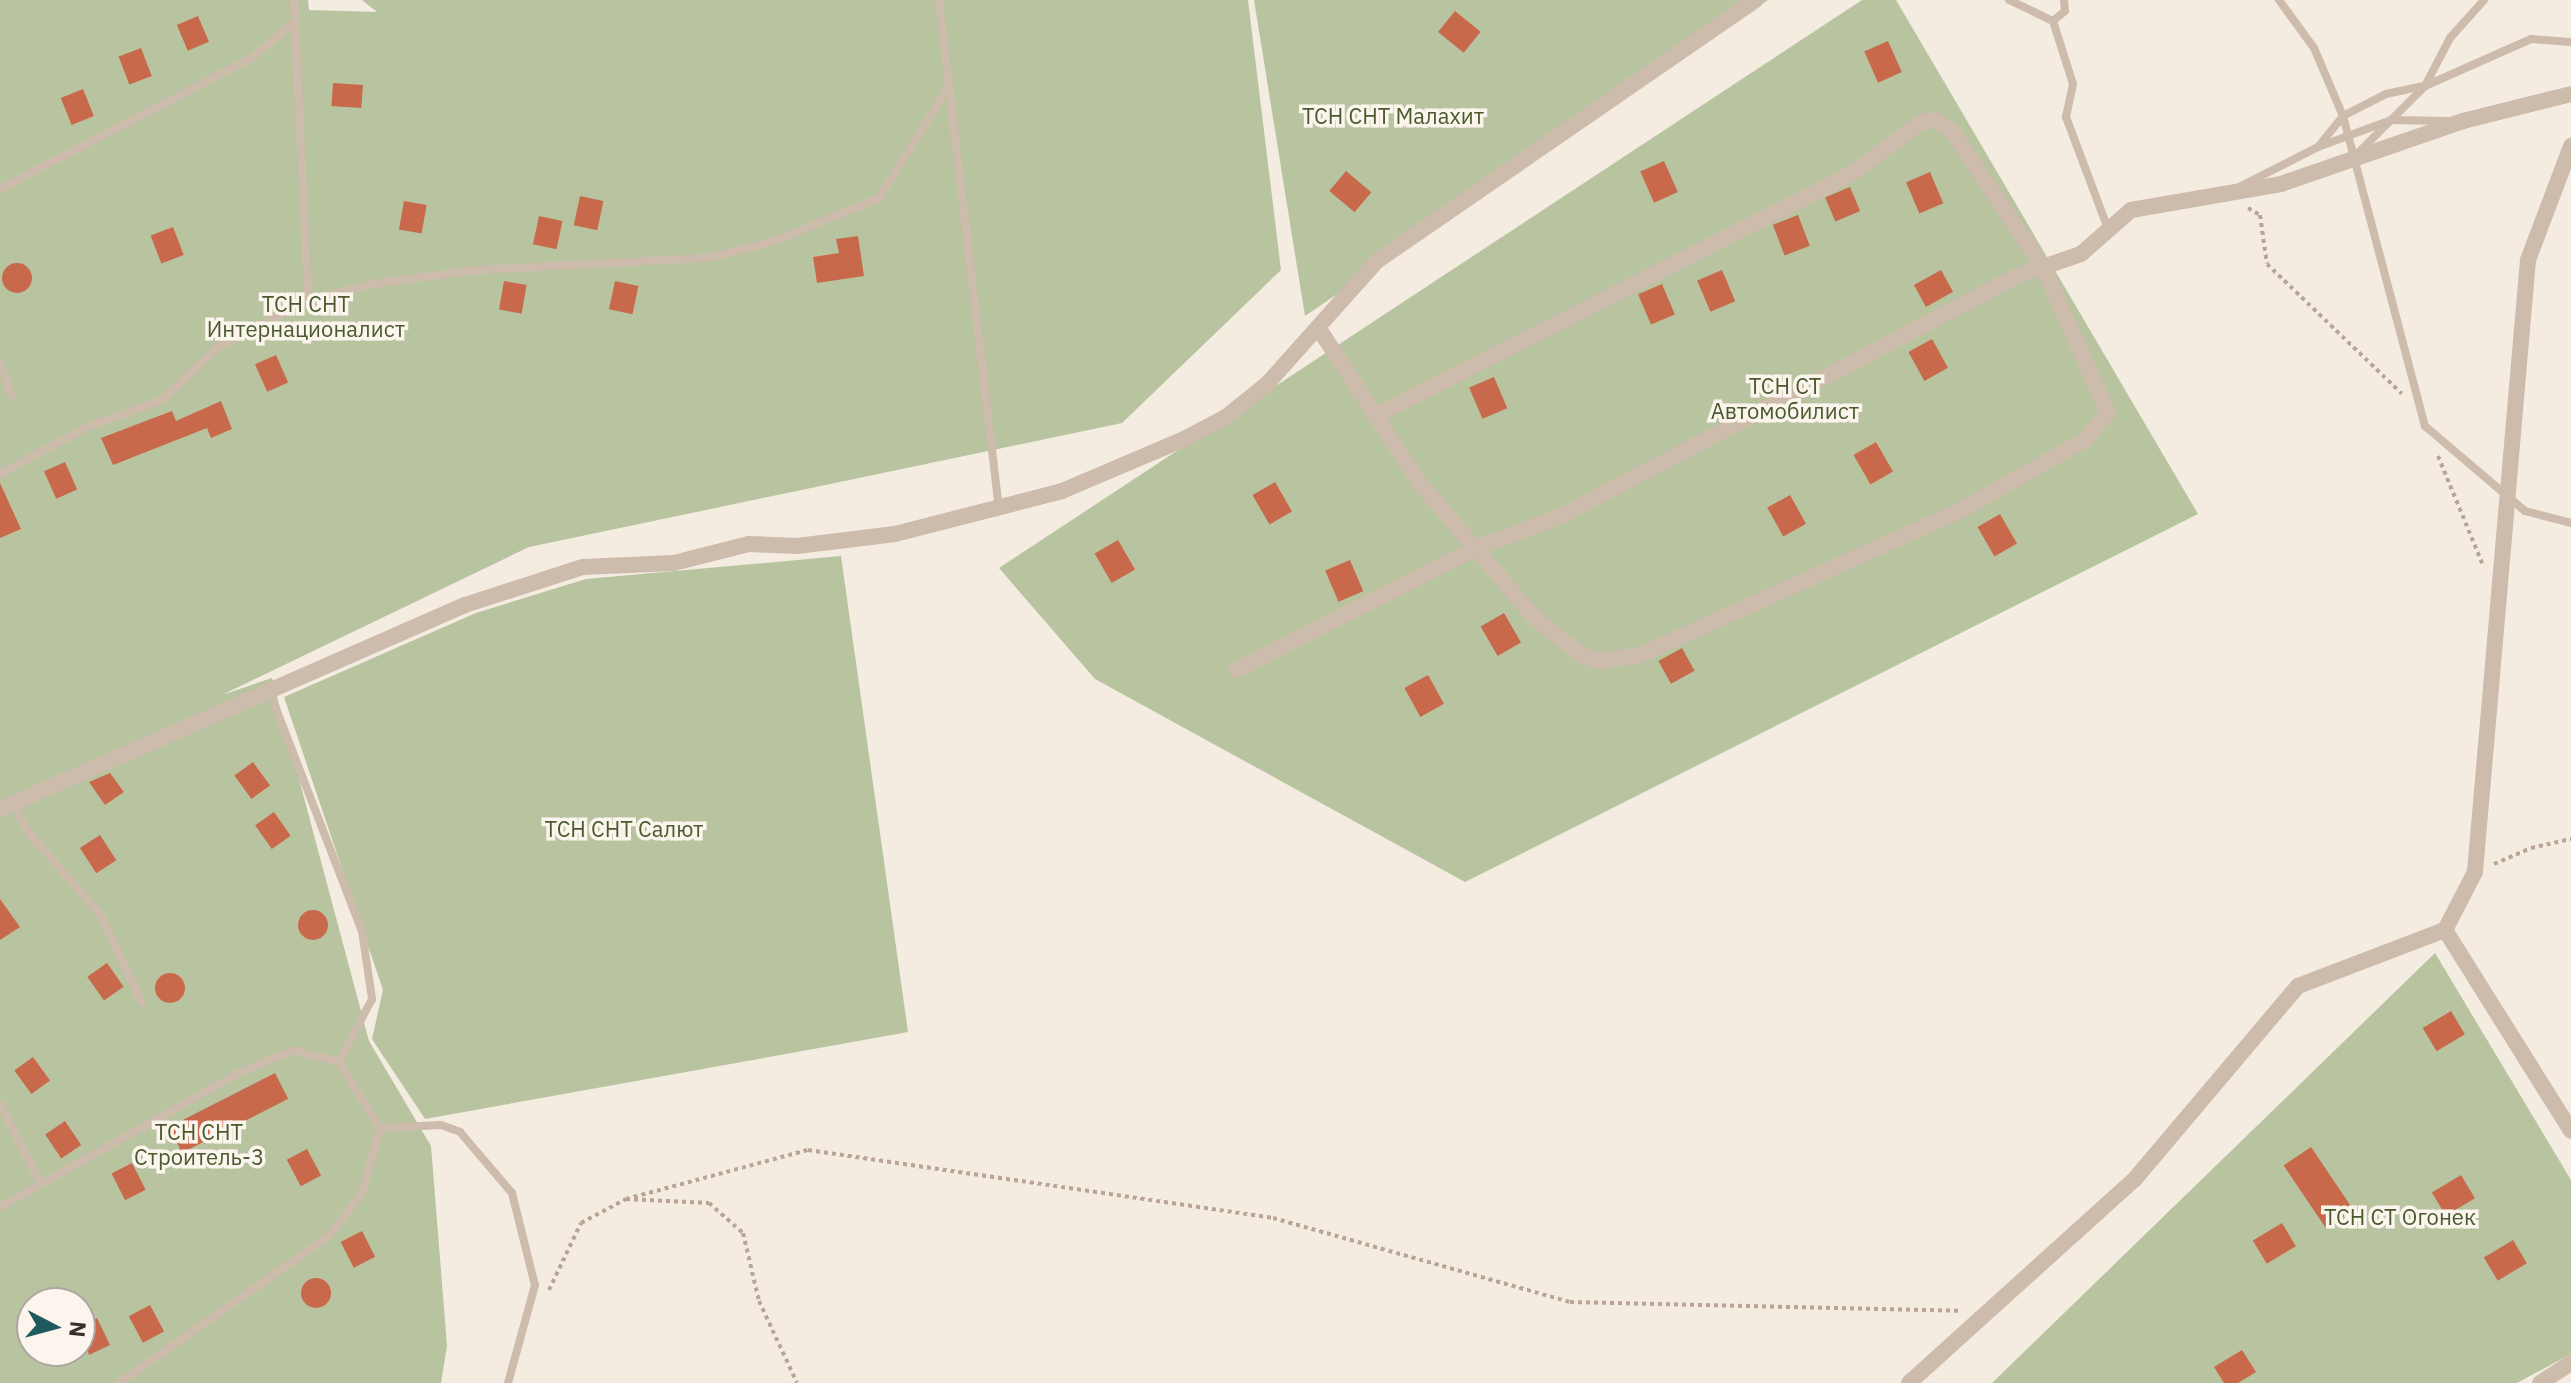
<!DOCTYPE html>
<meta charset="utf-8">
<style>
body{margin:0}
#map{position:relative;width:2571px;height:1383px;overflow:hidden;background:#f4ebe1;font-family:"IBM Plex Sans",sans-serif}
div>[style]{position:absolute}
.green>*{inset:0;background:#b8c4a0}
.building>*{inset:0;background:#c8694b;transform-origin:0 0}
.round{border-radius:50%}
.path>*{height:4px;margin-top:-2px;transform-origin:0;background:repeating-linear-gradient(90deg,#b9a596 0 4px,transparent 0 8px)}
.service>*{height:8px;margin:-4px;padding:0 4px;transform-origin:4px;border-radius:4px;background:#cdbbac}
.minor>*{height:16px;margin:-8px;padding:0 8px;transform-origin:8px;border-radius:8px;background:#cdbbac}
span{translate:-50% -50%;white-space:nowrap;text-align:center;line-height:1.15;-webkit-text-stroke:7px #fbf5ee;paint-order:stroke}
.park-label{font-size:22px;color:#4a5a2e}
.north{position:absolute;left:16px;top:1287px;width:80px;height:80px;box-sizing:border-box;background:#fbf5ee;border:2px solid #aea6a0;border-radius:50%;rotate:96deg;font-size:22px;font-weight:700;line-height:32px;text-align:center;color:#3b302b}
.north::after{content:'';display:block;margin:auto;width:28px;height:36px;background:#1f5a5e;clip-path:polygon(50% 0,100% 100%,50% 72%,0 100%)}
</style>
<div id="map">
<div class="green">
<i style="clip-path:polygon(evenodd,0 0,308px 0,309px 10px,377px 12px,362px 0,1248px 0,1281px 270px,1122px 423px,529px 547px,222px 695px,272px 678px,369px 1041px,431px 1146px,447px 1346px,441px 1383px,0 1383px,0 0,32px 1303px,80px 1303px,80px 1351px,32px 1351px,32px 1303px)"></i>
<i style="clip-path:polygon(1254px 0,1768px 0,1305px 316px)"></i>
<i style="clip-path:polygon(1862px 0,1896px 0,2198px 514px,1465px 882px,1095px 679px,999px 568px)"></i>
<i style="clip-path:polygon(841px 556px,908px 1032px,425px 1119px,372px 1039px,383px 990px,284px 697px,476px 613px,586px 579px)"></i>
<i style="clip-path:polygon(2435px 953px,2571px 1180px,2571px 1354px,2517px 1383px,1992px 1383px)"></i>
</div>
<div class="building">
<i style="left:1455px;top:11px;width:33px;height:27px;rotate:39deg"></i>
<i style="left:198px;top:16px;width:28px;height:23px;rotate:67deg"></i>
<i style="left:1888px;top:41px;width:34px;height:26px;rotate:66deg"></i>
<i style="left:141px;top:48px;width:30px;height:24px;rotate:69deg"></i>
<i style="left:333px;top:83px;width:30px;height:23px;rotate:4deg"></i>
<i style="left:83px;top:89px;width:29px;height:24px;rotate:68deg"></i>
<i style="left:1664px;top:161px;width:34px;height:26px;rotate:66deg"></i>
<i style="left:1346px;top:171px;width:33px;height:26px;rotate:40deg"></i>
<i style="left:1930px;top:172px;width:34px;height:26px;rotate:67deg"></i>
<i style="left:1850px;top:187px;width:26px;height:27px;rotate:67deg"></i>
<i style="left:580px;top:196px;width:24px;height:30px;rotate:12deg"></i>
<i style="left:404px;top:201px;width:23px;height:29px;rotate:10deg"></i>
<i style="left:1798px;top:215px;width:33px;height:27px;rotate:69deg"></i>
<i style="left:539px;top:216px;width:24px;height:29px;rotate:12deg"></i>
<i style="left:173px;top:227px;width:30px;height:24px;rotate:69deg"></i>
<i style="clip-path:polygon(858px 236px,864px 276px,817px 283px,813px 257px,839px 253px,836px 239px)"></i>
<i class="round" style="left:2px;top:263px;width:30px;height:30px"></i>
<i style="left:1722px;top:270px;width:34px;height:27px;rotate:67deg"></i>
<i style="left:1941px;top:270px;width:25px;height:31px;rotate:61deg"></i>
<i style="left:504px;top:281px;width:23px;height:29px;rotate:10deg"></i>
<i style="left:615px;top:281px;width:24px;height:29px;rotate:12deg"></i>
<i style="left:1662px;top:284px;width:33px;height:26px;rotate:67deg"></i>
<i style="left:1932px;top:339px;width:33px;height:27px;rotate:61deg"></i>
<i style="left:276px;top:355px;width:30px;height:23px;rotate:66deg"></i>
<i style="left:1494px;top:377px;width:34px;height:27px;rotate:67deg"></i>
<i style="clip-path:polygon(221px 401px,232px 429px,211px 438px,207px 428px,113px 465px,101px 438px,172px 411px,176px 421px)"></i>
<i style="left:1876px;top:442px;width:34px;height:26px;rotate:60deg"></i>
<i style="left:65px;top:462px;width:30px;height:23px;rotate:66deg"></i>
<i style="left:1275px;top:482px;width:34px;height:26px;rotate:60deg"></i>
<i style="clip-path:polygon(0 483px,21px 529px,0 538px)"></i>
<i style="left:1790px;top:495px;width:33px;height:26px;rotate:61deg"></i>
<i style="left:2000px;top:514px;width:34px;height:26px;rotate:60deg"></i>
<i style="left:1118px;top:540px;width:34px;height:27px;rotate:60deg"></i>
<i style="left:1350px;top:560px;width:34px;height:27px;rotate:67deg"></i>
<i style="left:1504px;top:613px;width:34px;height:27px;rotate:60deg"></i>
<i style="left:1682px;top:648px;width:26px;height:27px;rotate:61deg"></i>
<i style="left:1428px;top:675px;width:33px;height:27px;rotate:61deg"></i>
<i style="left:253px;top:762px;width:29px;height:23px;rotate:54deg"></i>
<i style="clip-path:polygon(110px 773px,124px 792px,105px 805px,89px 782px)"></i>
<i style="left:274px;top:812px;width:29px;height:23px;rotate:55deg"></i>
<i style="left:100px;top:835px;width:30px;height:24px;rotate:57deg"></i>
<i style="clip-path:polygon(0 899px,20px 927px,0 940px)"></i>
<i class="round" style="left:298px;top:910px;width:30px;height:30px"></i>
<i style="left:107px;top:963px;width:29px;height:24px;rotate:55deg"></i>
<i class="round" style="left:155px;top:973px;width:30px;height:30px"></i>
<i style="left:2451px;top:1011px;width:27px;height:33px;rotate:59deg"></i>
<i style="left:33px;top:1057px;width:29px;height:23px;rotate:54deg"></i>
<i style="left:275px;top:1073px;width:29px;height:119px;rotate:63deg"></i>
<i style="left:65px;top:1121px;width:29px;height:24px;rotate:56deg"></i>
<i style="left:2311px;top:1147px;width:76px;height:33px;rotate:56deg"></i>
<i style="left:307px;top:1149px;width:30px;height:23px;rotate:62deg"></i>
<i style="left:132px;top:1163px;width:30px;height:23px;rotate:63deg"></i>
<i style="left:2461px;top:1175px;width:27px;height:34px;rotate:59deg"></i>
<i style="left:2282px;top:1223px;width:27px;height:34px;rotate:59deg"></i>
<i style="left:362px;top:1231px;width:29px;height:24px;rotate:63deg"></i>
<i style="left:2513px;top:1240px;width:27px;height:34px;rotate:59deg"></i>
<i class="round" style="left:301px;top:1278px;width:30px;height:30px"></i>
<i style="left:150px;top:1305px;width:30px;height:24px;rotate:62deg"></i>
<i style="clip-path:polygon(97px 1318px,110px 1345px,89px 1355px,80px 1327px)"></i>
<i style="clip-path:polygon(2242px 1350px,2256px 1372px,2238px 1383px,2224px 1383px,2214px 1367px)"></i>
</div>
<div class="path">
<i style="left:2248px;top:208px;width:14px;rotate:30deg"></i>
<i style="left:2260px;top:215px;width:49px;rotate:81.9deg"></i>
<i style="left:2267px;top:264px;width:187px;rotate:43.9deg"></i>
<i style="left:2438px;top:456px;width:116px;rotate:67.6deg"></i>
<i style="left:2494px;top:864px;width:40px;rotate:-23.4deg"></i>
<i style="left:2531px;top:848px;width:41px;rotate:-12.7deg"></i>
<i style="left:626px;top:1199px;width:188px;rotate:-15.1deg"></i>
<i style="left:808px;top:1150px;width:470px;rotate:8.3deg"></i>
<i style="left:1273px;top:1218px;width:309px;rotate:15.8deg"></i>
<i style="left:1570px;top:1302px;width:391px;rotate:1.3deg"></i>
<i style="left:549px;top:1290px;width:74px;rotate:-64.5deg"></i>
<i style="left:581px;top:1223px;width:51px;rotate:-28.1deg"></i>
<i style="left:626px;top:1199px;width:83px;rotate:2.8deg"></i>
<i style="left:709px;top:1203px;width:45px;rotate:41.4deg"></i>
<i style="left:743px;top:1233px;width:70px;rotate:76.8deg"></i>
<i style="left:759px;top:1301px;width:90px;rotate:65.1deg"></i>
</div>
<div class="service">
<i style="left:939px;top:0;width:513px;rotate:83.28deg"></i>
<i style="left:2009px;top:0;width:49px;rotate:25.5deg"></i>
<i style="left:2064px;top:0;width:11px;rotate:85deg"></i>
<i style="left:2065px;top:11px;width:16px;rotate:140deg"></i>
<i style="left:2053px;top:21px;width:66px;rotate:72.4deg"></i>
<i style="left:2073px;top:84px;width:34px;rotate:102deg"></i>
<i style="left:2066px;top:117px;width:120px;rotate:69.4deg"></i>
<i style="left:2279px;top:0;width:59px;rotate:53.9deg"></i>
<i style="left:2314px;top:48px;width:74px;rotate:66.9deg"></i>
<i style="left:2343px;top:116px;width:321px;rotate:75.2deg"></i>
<i style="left:2425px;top:426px;width:131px;rotate:40.4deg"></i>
<i style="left:2525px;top:511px;width:48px;rotate:14.6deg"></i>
<i style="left:295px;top:21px;width:280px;rotate:87.3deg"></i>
<i style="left:2318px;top:147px;width:40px;rotate:-51deg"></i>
<i style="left:2343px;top:116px;width:48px;rotate:-27.1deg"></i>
<i style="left:2386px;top:94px;width:40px;rotate:-12deg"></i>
<i style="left:2425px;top:86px;width:116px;rotate:-23.9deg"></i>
<i style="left:2531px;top:39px;width:40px;rotate:4.3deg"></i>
<i style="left:2358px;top:153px;width:95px;rotate:-45deg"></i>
<i style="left:2425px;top:86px;width:54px;rotate:-62.5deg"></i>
<i style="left:2450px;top:38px;width:51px;rotate:-48.2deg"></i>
<i style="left:2241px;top:186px;width:86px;rotate:-26.9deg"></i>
<i style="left:2318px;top:147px;width:78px;rotate:-20.3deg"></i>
<i style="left:2391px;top:120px;width:58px;rotate:1deg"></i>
<i style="left:0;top:189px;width:284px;rotate:-27.5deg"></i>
<i style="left:252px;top:58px;width:57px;rotate:-40.7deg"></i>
<i style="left:295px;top:21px;width:21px;rotate:-93deg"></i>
<i style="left:0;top:363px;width:34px;rotate:71deg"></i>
<i style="left:0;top:474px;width:101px;rotate:-28.3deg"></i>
<i style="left:89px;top:426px;width:77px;rotate:-19.6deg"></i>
<i style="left:162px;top:400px;width:76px;rotate:-43.4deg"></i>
<i style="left:217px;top:348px;width:102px;rotate:-27.3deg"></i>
<i style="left:308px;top:301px;width:65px;rotate:-15.1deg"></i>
<i style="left:371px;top:284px;width:107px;rotate:-7.5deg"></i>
<i style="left:477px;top:270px;width:232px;rotate:-3deg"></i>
<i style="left:709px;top:258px;width:65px;rotate:-14.3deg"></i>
<i style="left:772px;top:242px;width:116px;rotate:-22.4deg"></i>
<i style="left:879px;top:198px;width:128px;rotate:-58deg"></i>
<i style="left:270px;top:693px;width:255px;rotate:68.9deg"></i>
<i style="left:362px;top:931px;width:69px;rotate:81.6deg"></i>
<i style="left:372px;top:999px;width:71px;rotate:117.6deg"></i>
<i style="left:13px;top:804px;width:32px;rotate:62deg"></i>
<i style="left:28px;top:832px;width:111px;rotate:48.7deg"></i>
<i style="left:101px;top:915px;width:97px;rotate:65deg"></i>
<i style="left:0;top:1104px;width:89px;rotate:63.1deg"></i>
<i style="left:380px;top:1128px;width:61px;rotate:-2.8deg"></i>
<i style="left:441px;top:1125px;width:20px;rotate:20deg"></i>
<i style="left:460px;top:1132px;width:80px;rotate:49.6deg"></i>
<i style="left:512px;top:1193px;width:95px;rotate:76deg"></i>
<i style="left:535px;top:1285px;width:102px;rotate:105.4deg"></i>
<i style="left:0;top:1207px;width:274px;rotate:-29.3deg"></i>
<i style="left:239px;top:1073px;width:59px;rotate:-23.1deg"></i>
<i style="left:293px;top:1050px;width:48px;rotate:14.6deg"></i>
<i style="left:339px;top:1062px;width:78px;rotate:58.2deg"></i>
<i style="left:380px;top:1128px;width:67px;rotate:105.5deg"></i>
<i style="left:362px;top:1193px;width:54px;rotate:127.5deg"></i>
<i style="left:329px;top:1236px;width:256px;rotate:145deg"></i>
</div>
<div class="minor">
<i style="left:1319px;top:329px;width:183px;rotate:56.8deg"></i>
<i style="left:1419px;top:482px;width:175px;rotate:49.6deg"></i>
<i style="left:1532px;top:615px;width:63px;rotate:39.2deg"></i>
<i style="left:1581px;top:655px;width:20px;rotate:18deg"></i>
<i style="left:1600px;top:661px;width:40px;rotate:-8.5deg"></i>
<i style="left:1640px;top:655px;width:350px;rotate:-24.3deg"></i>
<i style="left:1959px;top:511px;width:145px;rotate:-29.4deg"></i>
<i style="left:2085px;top:440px;width:35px;rotate:-50deg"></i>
<i style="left:2108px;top:413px;width:160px;rotate:-114deg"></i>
<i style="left:2043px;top:267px;width:164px;rotate:-123.8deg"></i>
<i style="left:1952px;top:131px;width:20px;rotate:-147deg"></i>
<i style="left:1935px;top:120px;width:14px;rotate:172deg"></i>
<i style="left:1921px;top:122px;width:87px;rotate:143.4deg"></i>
<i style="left:1851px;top:174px;width:532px;rotate:153.05deg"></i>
<i style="left:1236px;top:670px;width:269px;rotate:-26.9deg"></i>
<i style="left:1476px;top:548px;width:89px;rotate:-20.5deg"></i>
<i style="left:1559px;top:517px;width:518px;rotate:-27.75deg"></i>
<i style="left:2017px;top:276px;width:68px;rotate:-19deg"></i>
<i style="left:2081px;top:254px;width:67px;rotate:-41.3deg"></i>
<i style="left:2131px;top:210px;width:152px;rotate:-9.8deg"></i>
<i style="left:2281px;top:184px;width:193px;rotate:-19.1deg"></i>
<i style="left:2463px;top:121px;width:111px;rotate:-14deg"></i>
<i style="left:0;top:809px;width:508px;rotate:-23.69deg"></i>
<i style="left:465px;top:605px;width:124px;rotate:-17.9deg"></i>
<i style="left:583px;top:567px;width:91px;rotate:-2.5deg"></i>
<i style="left:674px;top:563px;width:77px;rotate:-14.2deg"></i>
<i style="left:749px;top:544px;width:48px;rotate:2.4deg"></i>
<i style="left:797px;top:546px;width:99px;rotate:-7deg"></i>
<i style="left:895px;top:534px;width:172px;rotate:-14.4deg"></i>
<i style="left:1062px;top:491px;width:128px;rotate:-23deg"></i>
<i style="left:1180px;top:441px;width:52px;rotate:-27.6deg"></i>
<i style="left:1226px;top:417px;width:53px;rotate:-38.8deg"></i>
<i style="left:1267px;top:384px;width:165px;rotate:-48.2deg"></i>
<i style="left:1377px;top:261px;width:460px;rotate:-34.6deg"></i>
<i style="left:2445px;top:930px;width:237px;rotate:57.9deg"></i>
<i style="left:1909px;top:1383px;width:303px;rotate:-42.1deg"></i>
<i style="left:2134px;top:1180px;width:254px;rotate:-49.8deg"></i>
<i style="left:2298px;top:986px;width:157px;rotate:-20.9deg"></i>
<i style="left:2445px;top:930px;width:65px;rotate:-62.7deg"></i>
<i style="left:2475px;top:872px;width:614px;rotate:-85.05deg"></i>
<i style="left:2528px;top:260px;width:122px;rotate:-69.3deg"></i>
<i style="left:2540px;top:1383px;width:37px;rotate:-33deg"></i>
</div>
<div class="park-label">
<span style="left:1393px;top:116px">ТСН СНТ Малахит</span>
<span style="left:306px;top:316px">ТСН СНТ<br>Интернационалист</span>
<span style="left:1785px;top:398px">ТСН СТ<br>Автомобилист</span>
<span style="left:624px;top:829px">ТСН СНТ Салют</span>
<span style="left:199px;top:1144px">ТСН СНТ<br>Строитель-3</span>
<span style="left:2400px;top:1217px">ТСН СТ Огонек</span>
</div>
<div class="north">N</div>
</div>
